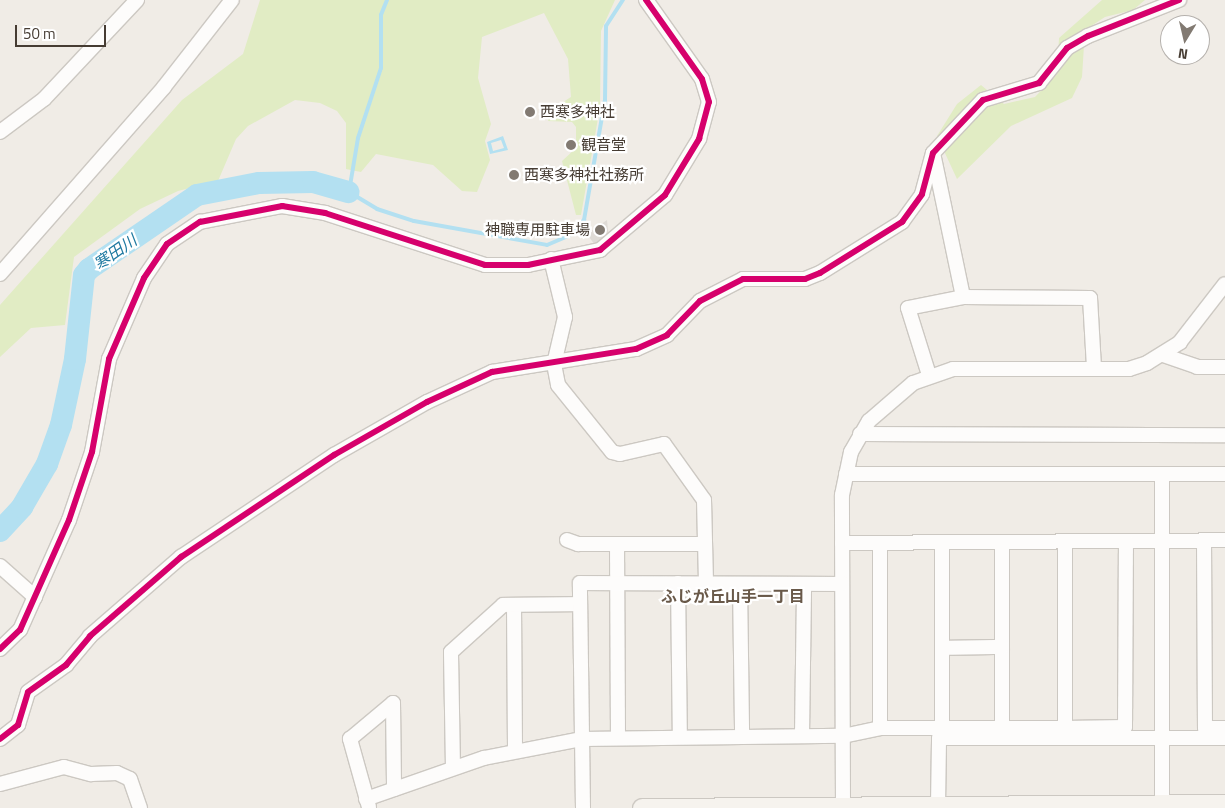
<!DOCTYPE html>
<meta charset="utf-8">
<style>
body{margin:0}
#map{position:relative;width:1225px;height:808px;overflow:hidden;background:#f0ece6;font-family:"Titillium Web","Noto Sans JP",sans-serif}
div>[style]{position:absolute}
.green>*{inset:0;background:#e1ecc4}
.parking>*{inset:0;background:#dfdbd6}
.water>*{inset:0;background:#b3e0f1}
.stream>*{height:4px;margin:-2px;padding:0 2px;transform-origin:2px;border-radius:2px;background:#b3e0f1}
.river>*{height:22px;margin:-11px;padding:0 11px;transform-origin:11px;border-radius:11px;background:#b3e0f1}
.roads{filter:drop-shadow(1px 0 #ccc8c2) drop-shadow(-1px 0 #ccc8c2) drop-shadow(0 1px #ccc8c2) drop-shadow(0 -1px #ccc8c2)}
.minor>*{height:14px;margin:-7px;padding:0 7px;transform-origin:7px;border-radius:7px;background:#fdfcfb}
.secondary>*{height:19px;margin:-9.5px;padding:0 9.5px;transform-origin:9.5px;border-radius:9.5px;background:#f6f3ee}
.cycleway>*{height:6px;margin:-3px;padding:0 3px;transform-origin:3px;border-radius:3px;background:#d6006c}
.dots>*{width:14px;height:14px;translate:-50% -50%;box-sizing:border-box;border:2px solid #fff;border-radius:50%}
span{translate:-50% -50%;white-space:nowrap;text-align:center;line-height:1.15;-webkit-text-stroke:4.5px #fff;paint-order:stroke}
.poi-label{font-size:15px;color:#463c33}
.left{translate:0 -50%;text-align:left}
.right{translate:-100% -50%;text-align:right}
.water-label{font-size:16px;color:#207aa1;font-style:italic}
.neighbourhood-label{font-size:16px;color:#695949;font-weight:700}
.north{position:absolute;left:1160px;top:15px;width:50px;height:50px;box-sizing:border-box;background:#fff;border:1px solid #b5b1ad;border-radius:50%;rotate:189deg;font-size:14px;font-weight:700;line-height:20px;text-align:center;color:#463c33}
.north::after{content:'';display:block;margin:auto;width:18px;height:22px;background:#827a72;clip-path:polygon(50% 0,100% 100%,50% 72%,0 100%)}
.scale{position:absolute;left:15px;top:25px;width:91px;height:22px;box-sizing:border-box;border:2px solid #463c33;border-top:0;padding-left:6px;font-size:15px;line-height:18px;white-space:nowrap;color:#463c33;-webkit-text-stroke:4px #fff;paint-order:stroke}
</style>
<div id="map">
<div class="green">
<i style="clip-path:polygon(260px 0,615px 0,601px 31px,600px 107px,581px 215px,576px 215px,562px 161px,576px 148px,576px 127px,572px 122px,548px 121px,552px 109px,571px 97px,568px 59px,544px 13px,482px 37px,478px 78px,491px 124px,485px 141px,490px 160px,477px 192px,462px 191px,433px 165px,376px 154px,361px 172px,346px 169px,346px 123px,337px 111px,320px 103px,295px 100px,248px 126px,236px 139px,218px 181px,178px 191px,140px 209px,74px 257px,65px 325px,31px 328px,0 357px,0 305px,182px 100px,243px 54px)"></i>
<i style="clip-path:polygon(1102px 0,1145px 0,1133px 10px,1105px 17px,1085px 30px,1082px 77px,1072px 98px,1011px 126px,957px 179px,937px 136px,957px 104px,981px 85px,1004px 104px,1035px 97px,1057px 74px,1059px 38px)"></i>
</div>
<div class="parking">
<i style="clip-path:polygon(607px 220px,609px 239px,597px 248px,587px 234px)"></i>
</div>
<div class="water">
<i style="clip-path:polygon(evenodd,503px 136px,508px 150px,490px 154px,487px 142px,503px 136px,501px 140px,504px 148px,493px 151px,491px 143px,501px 140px)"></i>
</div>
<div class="stream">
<i style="left:387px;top:0;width:16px;rotate:112deg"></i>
<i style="left:381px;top:15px;width:53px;rotate:90deg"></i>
<i style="left:381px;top:68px;width:74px;rotate:108.2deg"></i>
<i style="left:358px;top:138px;width:55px;rotate:99.5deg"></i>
<i style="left:349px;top:192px;width:33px;rotate:31deg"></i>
<i style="left:377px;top:209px;width:39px;rotate:18deg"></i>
<i style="left:414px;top:221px;width:135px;rotate:10.2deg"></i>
<i style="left:547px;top:245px;width:23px;rotate:-23deg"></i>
<i style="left:568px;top:236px;width:23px;rotate:-45deg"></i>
<i style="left:584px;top:220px;width:122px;rotate:-80.1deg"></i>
<i style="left:605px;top:100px;width:74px;rotate:-89.2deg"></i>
<i style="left:606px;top:26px;width:31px;rotate:-57deg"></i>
</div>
<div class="river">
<i style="left:0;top:531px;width:33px;rotate:-47deg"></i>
<i style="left:22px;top:507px;width:50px;rotate:-59.8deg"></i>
<i style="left:47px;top:464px;width:41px;rotate:-70.3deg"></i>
<i style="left:61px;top:425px;width:67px;rotate:-78deg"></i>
<i style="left:75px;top:359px;width:84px;rotate:-83.9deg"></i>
<i style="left:84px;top:275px;width:8px;rotate:-50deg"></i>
<i style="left:89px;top:269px;width:131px;rotate:-34.4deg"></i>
<i style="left:197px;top:195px;width:63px;rotate:-11deg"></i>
<i style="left:259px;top:183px;width:54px;rotate:-1.1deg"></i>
<i style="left:313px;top:182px;width:37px;rotate:16deg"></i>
</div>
<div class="roads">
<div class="minor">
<i style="left:0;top:132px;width:55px;rotate:-36.9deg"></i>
<i style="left:44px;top:99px;width:136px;rotate:-46.8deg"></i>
<i style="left:933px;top:153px;width:147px;rotate:78.2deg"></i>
<i style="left:551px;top:259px;width:60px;rotate:76.4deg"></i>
<i style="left:565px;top:317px;width:48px;rotate:103.2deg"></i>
<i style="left:554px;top:364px;width:21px;rotate:79deg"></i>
<i style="left:558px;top:385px;width:86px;rotate:51.1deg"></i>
<i style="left:612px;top:452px;width:8px;rotate:14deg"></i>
<i style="left:620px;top:454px;width:45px;rotate:-12.8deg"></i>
<i style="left:664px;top:444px;width:69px;rotate:54.5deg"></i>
<i style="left:704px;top:500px;width:83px;rotate:88.6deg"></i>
<i style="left:0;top:274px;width:249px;rotate:-48.7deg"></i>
<i style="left:164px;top:87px;width:110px;rotate:-52deg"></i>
<i style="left:1163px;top:355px;width:36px;rotate:19deg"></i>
<i style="left:1197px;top:367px;width:28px"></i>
<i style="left:929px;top:375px;width:70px;rotate:-107.4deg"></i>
<i style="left:908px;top:308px;width:56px;rotate:-11.3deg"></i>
<i style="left:963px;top:297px;width:127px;rotate:0.5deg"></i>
<i style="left:1090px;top:298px;width:70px;rotate:86.7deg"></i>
<i style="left:860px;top:434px;width:365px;rotate:0.2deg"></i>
<i style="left:846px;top:474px;width:379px"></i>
<i style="left:1162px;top:474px;width:330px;rotate:90deg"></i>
<i style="left:567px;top:540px;width:12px;rotate:20deg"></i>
<i style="left:578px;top:544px;width:127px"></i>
<i style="left:1204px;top:540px;width:188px;rotate:89.7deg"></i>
<i style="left:1205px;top:728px;width:20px"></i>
<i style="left:1065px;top:541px;width:187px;rotate:90deg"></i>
<i style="left:1002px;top:542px;width:185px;rotate:90deg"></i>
<i style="left:842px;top:543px;width:383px;rotate:-0.4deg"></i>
<i style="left:880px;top:543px;width:185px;rotate:90deg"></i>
<i style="left:880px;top:728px;width:185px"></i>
<i style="left:1065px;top:728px;width:60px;rotate:-1deg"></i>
<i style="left:1125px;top:727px;width:186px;rotate:-89.7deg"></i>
<i style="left:617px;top:544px;width:194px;rotate:89.7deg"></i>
<i style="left:0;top:566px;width:47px;rotate:41.5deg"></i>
<i style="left:678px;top:583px;width:153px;rotate:89.3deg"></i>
<i style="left:740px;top:584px;width:151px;rotate:89.2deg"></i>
<i style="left:514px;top:605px;width:146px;rotate:89.6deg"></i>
<i style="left:943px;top:648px;width:59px;rotate:-1deg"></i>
<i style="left:0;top:649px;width:28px;rotate:-44deg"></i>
<i style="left:20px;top:630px;width:120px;rotate:-66deg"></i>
<i style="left:69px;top:520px;width:72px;rotate:-71.3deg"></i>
<i style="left:92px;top:452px;width:95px;rotate:-79.6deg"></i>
<i style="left:109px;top:359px;width:88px;rotate:-66.6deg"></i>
<i style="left:144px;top:278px;width:41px;rotate:-55.9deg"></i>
<i style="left:167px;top:244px;width:40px;rotate:-34deg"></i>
<i style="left:200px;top:222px;width:84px;rotate:-11deg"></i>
<i style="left:282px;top:206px;width:44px;rotate:9.2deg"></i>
<i style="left:325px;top:213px;width:168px;rotate:18deg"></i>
<i style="left:485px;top:265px;width:43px"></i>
<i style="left:528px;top:265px;width:74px;rotate:-11.8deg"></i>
<i style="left:600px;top:250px;width:85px;rotate:-40.2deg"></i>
<i style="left:665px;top:195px;width:66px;rotate:-58.7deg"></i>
<i style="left:699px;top:139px;width:38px;rotate:-75deg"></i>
<i style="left:709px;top:102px;width:24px;rotate:-107deg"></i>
<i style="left:702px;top:79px;width:97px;rotate:-125.3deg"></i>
<i style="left:942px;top:728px;width:186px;rotate:-90deg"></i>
<i style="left:802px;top:735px;width:151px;rotate:-89.2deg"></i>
<i style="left:0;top:739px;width:23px;rotate:-38deg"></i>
<i style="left:18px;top:725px;width:34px;rotate:-73deg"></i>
<i style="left:28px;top:692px;width:47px;rotate:-35.4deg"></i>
<i style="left:66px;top:665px;width:38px;rotate:-50deg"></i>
<i style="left:90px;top:636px;width:121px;rotate:-41deg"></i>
<i style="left:181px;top:557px;width:184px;rotate:-33.7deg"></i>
<i style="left:334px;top:455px;width:107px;rotate:-29.7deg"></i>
<i style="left:427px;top:402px;width:72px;rotate:-24.8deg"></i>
<i style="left:492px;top:372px;width:146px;rotate:-9.1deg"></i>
<i style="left:636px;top:349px;width:34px;rotate:-24deg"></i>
<i style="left:667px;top:335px;width:47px;rotate:-45.9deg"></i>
<i style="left:700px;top:301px;width:48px;rotate:-27.1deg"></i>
<i style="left:743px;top:279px;width:62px"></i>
<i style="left:805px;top:279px;width:16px;rotate:-22deg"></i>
<i style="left:820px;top:273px;width:97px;rotate:-31.9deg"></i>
<i style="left:902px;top:222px;width:34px;rotate:-54deg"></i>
<i style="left:922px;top:194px;width:42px;rotate:-75deg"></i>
<i style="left:933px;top:153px;width:73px;rotate:-46.7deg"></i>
<i style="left:983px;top:100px;width:59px;rotate:-16.9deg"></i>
<i style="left:1039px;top:83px;width:45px;rotate:-51.3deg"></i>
<i style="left:1067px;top:48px;width:24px;rotate:-30deg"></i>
<i style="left:1088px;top:36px;width:98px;rotate:-21.6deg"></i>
<i style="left:453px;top:768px;width:116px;rotate:-91deg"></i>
<i style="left:451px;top:652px;width:70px;rotate:-42.1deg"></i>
<i style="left:503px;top:605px;width:77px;rotate:-0.7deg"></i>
<i style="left:0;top:784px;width:66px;rotate:-14.9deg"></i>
<i style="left:64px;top:767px;width:28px;rotate:15deg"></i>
<i style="left:91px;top:774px;width:26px;rotate:-2deg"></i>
<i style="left:117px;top:773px;width:14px;rotate:25deg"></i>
<i style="left:130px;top:779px;width:31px;rotate:71deg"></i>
<i style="left:366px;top:799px;width:125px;rotate:-19.2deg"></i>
<i style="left:484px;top:758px;width:100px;rotate:-11deg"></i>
<i style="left:582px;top:739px;width:261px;rotate:-0.7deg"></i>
<i style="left:843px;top:736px;width:38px;rotate:-12deg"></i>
<i style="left:938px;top:805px;width:67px;rotate:-89.1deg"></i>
<i style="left:939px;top:738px;width:286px"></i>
<i style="left:843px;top:806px;width:311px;rotate:-90.2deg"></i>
<i style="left:842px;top:495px;width:44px;rotate:-78.2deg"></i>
<i style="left:851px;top:452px;width:36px;rotate:-60deg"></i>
<i style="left:869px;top:421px;width:58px;rotate:-40.8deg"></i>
<i style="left:913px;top:383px;width:42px;rotate:-19.3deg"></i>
<i style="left:953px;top:369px;width:176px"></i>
<i style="left:1129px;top:369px;width:19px;rotate:-18deg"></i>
<i style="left:1147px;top:363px;width:39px;rotate:-32deg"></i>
<i style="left:1180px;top:342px;width:73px;rotate:-52.2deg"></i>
<i style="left:369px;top:807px;width:71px;rotate:-105.6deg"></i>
<i style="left:350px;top:739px;width:56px;rotate:-39.9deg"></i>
<i style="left:393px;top:703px;width:86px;rotate:89.3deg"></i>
<i style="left:583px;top:808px;width:225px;rotate:-90.8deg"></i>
<i style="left:580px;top:583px;width:262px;rotate:0.2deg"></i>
</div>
<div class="secondary">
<i style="left:642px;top:808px;width:583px;rotate:-0.39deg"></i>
</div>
</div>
<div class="cycleway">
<i style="left:0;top:649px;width:28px;rotate:-44deg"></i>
<i style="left:20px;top:630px;width:120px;rotate:-66deg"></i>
<i style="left:69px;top:520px;width:72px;rotate:-71.3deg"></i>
<i style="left:92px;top:452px;width:95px;rotate:-79.6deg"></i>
<i style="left:109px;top:359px;width:88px;rotate:-66.6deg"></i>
<i style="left:144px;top:278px;width:41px;rotate:-55.9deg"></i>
<i style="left:167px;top:244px;width:40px;rotate:-34deg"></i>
<i style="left:200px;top:222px;width:84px;rotate:-11deg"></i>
<i style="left:282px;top:206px;width:44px;rotate:9.2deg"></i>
<i style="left:325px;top:213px;width:168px;rotate:18deg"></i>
<i style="left:485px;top:265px;width:43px"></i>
<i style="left:528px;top:265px;width:74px;rotate:-11.8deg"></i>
<i style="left:600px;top:250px;width:85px;rotate:-40.2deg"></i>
<i style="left:665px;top:195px;width:66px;rotate:-58.7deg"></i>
<i style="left:699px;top:139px;width:38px;rotate:-75deg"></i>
<i style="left:709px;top:102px;width:24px;rotate:-107deg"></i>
<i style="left:702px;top:79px;width:97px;rotate:-125.3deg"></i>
<i style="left:0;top:739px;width:23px;rotate:-38deg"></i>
<i style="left:18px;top:725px;width:34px;rotate:-73deg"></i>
<i style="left:28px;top:692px;width:47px;rotate:-35.4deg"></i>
<i style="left:66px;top:665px;width:38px;rotate:-50deg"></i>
<i style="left:90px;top:636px;width:121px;rotate:-41deg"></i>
<i style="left:181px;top:557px;width:184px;rotate:-33.7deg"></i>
<i style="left:334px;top:455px;width:107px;rotate:-29.7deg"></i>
<i style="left:427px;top:402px;width:72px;rotate:-24.8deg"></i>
<i style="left:492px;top:372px;width:146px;rotate:-9.1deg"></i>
<i style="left:636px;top:349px;width:34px;rotate:-24deg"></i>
<i style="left:667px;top:335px;width:47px;rotate:-45.9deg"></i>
<i style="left:700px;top:301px;width:48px;rotate:-27.1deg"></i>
<i style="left:743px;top:279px;width:62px"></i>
<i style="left:805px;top:279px;width:16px;rotate:-22deg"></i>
<i style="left:820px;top:273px;width:97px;rotate:-31.9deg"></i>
<i style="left:902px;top:222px;width:34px;rotate:-54deg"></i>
<i style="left:922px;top:194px;width:42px;rotate:-75deg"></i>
<i style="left:933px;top:153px;width:73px;rotate:-46.7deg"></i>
<i style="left:983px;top:100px;width:59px;rotate:-16.9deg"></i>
<i style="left:1039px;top:83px;width:45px;rotate:-51.3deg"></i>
<i style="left:1067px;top:48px;width:24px;rotate:-30deg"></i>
<i style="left:1088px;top:36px;width:98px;rotate:-21.6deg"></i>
</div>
<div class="dots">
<i style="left:530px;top:112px;background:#827a72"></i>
<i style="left:571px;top:145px;background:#827a72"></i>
<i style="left:514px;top:175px;background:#827a72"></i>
<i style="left:600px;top:230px;background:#827a72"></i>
</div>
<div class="poi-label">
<span class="left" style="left:540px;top:112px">西寒多神社</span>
<span class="left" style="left:581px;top:145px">観音堂</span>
<span class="left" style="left:524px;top:175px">西寒多神社社務所</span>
<span class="right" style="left:590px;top:230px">神職専用駐車場</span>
</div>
<div class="water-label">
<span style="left:115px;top:252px;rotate:-35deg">寒田川</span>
</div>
<div class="neighbourhood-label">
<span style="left:733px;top:596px">ふじが丘山手一丁目</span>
</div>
<div class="north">N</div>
<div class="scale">50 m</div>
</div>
